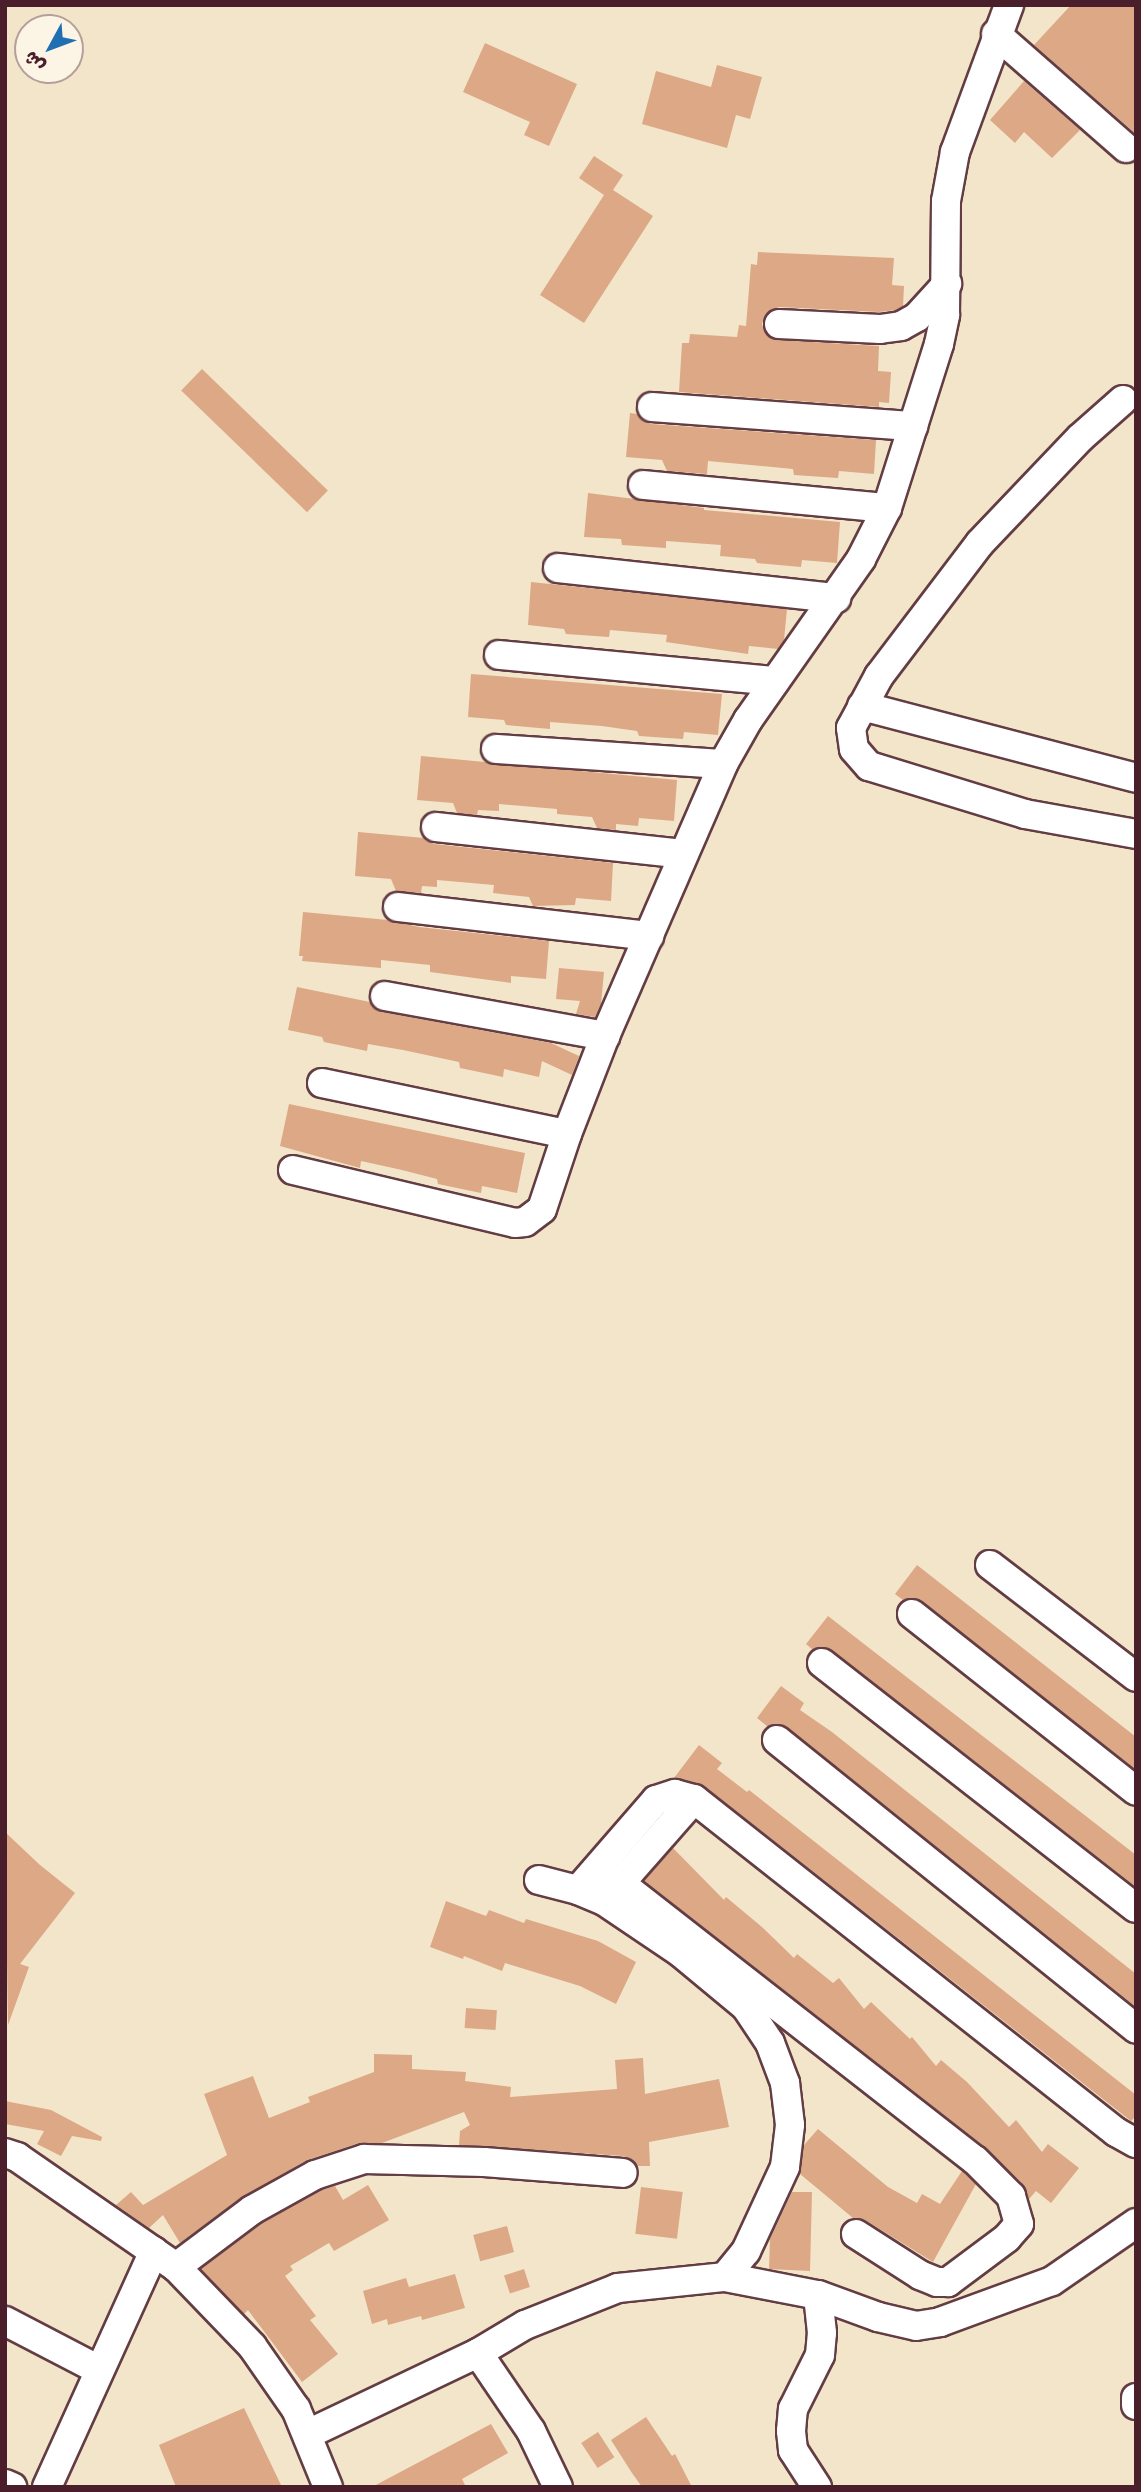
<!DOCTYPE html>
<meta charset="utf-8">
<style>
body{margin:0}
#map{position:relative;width:1141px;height:2492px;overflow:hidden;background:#f3e5ca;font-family:Pangolin,"Playpen Sans Arabic",sans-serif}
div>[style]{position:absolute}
.building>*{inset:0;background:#dca886;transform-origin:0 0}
.roads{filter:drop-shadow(2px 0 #633d43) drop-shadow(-2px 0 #633d43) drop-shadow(0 2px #633d43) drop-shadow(0 -2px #633d43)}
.minor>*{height:28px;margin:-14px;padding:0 14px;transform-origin:14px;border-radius:14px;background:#fff}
span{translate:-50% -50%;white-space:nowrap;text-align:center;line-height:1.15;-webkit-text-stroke:5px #fcf5e5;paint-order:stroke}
.frame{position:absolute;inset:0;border:7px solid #4a1f2b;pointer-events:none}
.north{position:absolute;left:14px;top:14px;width:70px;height:70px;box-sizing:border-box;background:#fcf5e5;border:2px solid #b59f9b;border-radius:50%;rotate:229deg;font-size:19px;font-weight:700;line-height:28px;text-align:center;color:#4a1f2b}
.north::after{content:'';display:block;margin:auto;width:24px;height:32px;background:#1f6fb2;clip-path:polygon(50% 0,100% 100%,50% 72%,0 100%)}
</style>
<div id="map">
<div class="building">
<i style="clip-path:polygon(1071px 5px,1136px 5px,1136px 134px,1034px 45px)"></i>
<i style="clip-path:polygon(485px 43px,577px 84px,549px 146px,524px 135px,530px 122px,463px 92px)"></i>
<i style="clip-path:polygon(717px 65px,762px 77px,750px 119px,736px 115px,727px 148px,642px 124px,656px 71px,711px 87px)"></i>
<i style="clip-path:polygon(1024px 81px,1080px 130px,1052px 158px,1024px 132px,1015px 143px,990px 120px)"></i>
<i style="clip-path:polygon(594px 156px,623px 175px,613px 190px,653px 216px,584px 323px,540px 295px,604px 195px,579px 178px)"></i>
<i style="clip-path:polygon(758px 252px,894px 258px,892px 285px,904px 286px,903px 306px,896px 310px,879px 312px,779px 307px,765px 314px,762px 324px,765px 332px,778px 340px,879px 346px,878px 371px,891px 372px,889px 403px,879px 402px,879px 407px,679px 392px,682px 343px,689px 343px,690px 334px,737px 337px,739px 325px,746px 326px,751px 264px,757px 265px)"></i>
<i style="left:202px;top:369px;width:175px;height:30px;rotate:44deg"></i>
<i style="clip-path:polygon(630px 413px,637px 414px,651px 424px,876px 440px,874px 474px,839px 471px,838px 478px,794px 475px,793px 469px,708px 461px,707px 474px,667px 471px,662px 460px,626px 457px)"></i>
<i style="clip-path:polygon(588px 493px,704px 508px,704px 510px,840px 522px,837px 563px,802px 560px,801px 567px,757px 563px,755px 559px,720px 556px,721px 545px,666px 541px,666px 548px,622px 545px,621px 539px,584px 537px)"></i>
<i style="clip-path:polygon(531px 582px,787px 609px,784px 640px,778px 649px,749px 646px,748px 654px,666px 642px,667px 635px,610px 630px,609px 637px,566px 634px,564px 629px,528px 625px)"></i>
<i style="clip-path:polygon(471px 674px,722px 694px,718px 735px,684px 732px,683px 739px,639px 736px,637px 731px,602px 726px,550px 722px,550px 729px,506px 725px,504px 720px,468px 717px)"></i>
<i style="clip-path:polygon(421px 756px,677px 780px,674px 821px,639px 818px,638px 826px,616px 824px,616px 830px,597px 828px,592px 817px,557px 814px,557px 809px,499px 804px,499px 811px,478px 810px,477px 815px,457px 813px,453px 803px,417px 800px)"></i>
<i style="clip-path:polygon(358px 832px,424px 838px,434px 844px,613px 863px,611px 901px,576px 898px,575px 905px,533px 906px,529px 897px,493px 893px,494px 885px,437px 880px,437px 887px,422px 886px,421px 893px,396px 891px,391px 879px,355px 876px)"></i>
<i style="clip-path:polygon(303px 912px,388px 920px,419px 927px,549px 941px,546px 979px,511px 976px,511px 983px,430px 972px,430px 965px,381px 960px,381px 968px,302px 961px,303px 956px,299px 956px)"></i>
<i style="clip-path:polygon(559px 968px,604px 972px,601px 1004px,595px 1017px,576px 1014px,580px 1001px,556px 999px)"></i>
<i style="clip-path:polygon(297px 987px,370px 1002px,382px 1012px,551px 1043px,579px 1056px,572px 1075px,542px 1061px,539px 1077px,504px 1069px,503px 1077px,460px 1068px,459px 1062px,403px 1050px,368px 1044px,367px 1051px,324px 1042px,322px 1037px,288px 1030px)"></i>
<i style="clip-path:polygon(289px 1104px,525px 1153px,517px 1193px,482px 1186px,481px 1193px,438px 1184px,437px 1179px,402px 1170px,361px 1161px,360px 1168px,280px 1146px)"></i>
<i style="clip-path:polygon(917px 1565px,1136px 1737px,1136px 1770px,922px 1601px,914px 1598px,903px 1600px,895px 1594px)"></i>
<i style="clip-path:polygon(828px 1616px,1136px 1855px,1136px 1887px,832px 1650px,824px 1647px,813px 1650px,806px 1644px)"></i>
<i style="clip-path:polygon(781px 1686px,804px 1703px,800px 1710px,832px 1732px,1136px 1974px,1136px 2007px,787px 1727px,779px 1724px,768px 1727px,757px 1718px)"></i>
<i style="clip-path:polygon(699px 1745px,722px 1763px,717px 1769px,747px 1792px,749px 1790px,1136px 2095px,1136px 2116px,1131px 2121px,704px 1786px,674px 1778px)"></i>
<i style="clip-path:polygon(5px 1832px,40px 1865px,75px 1893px,20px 1964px,29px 1967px,8px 2025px)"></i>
<i style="clip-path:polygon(673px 1848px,724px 1900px,726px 1897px,762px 1927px,794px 1958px,797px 1954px,833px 1983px,839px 1978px,864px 2009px,871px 2002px,910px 2039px,912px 2037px,936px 2066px,941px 2060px,967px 2082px,1009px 2127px,1016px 2120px,1042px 2152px,1048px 2144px,1079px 2168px,1051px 2203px,1036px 2191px,1029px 2199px,1023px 2184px,985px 2147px,644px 1881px)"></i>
<i style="clip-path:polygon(446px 1901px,486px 1916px,489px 1910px,524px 1923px,526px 1919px,598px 1941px,636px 1962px,616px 2004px,580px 1986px,505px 1963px,502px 1971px,464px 1956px,463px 1959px,430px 1947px)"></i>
<i style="left:466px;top:2008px;width:31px;height:20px;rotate:4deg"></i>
<i style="clip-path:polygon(374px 2054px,412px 2055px,412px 2069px,466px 2072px,465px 2081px,511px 2087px,510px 2097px,617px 2089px,615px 2060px,643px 2058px,645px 2094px,719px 2079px,729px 2127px,649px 2142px,650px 2166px,638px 2166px,624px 2156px,459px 2145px,460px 2131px,470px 2125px,464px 2112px,382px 2143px,359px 2143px,307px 2160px,242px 2197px,180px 2243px,163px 2215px,149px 2228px,116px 2205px,131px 2192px,143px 2205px,227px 2155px,204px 2094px,253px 2076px,269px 2118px,310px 2102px,308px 2097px,374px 2072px)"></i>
<i style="clip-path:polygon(5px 2101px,51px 2110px,102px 2137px,101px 2141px,72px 2136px,61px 2156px,37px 2144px,44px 2131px,5px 2124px)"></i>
<i style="clip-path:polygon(818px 2129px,888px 2187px,917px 2203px,922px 2194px,940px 2204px,962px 2171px,976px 2184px,933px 2262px,865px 2220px,853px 2218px,800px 2174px,804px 2145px)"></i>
<i style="clip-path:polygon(368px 2185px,389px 2220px,334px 2251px,329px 2243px,290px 2266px,293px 2270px,285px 2276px,316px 2316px,310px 2320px,338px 2354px,302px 2382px,248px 2310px,244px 2314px,201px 2269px,261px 2224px,322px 2190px,335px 2186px,343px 2200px)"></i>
<i style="left:641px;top:2187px;width:42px;height:47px;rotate:7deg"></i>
<i style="clip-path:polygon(792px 2192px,812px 2192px,810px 2271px,769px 2269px,770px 2239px)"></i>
<i style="left:507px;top:2226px;width:27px;height:35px;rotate:75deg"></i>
<i style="left:524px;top:2269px;width:19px;height:21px;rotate:72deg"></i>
<i style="clip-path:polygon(455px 2274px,465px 2308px,422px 2320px,421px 2316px,388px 2325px,387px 2319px,372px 2324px,363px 2291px,406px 2278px,409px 2287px)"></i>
<i style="clip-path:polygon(244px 2408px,282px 2487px,176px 2487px,159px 2445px)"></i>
<i style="clip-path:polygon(646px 2417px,672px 2456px,675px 2454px,692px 2487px,642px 2487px,632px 2473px,611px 2440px)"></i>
<i style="clip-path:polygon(491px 2424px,508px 2453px,462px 2479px,466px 2487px,372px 2487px)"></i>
<i style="left:598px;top:2432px;width:30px;height:20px;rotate:57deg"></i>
</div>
<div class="roads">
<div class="minor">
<i style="left:996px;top:34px;width:173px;rotate:41.2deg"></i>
<i style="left:779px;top:324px;width:101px;rotate:2.8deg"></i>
<i style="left:880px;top:329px;width:21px;rotate:-8deg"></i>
<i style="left:901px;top:326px;width:18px;rotate:-29deg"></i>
<i style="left:917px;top:317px;width:45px;rotate:-47.7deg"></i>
<i style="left:1123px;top:400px;width:57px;rotate:138.5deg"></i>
<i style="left:1080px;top:438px;width:145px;rotate:133.6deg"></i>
<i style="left:980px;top:543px;width:167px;rotate:127.2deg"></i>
<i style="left:879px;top:676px;width:59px;rotate:118.3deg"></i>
<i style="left:851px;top:728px;width:21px;rotate:82deg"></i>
<i style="left:854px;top:749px;width:23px;rotate:49deg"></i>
<i style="left:869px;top:766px;width:163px;rotate:17.1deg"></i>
<i style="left:1025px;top:814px;width:113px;rotate:10.2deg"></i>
<i style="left:652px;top:407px;width:262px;rotate:4.2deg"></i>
<i style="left:643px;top:485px;width:245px;rotate:5.4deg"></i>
<i style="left:558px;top:568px;width:280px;rotate:6.2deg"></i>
<i style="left:499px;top:655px;width:277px;rotate:5.4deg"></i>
<i style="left:862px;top:706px;width:283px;rotate:14.7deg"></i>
<i style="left:496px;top:749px;width:227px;rotate:3.8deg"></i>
<i style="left:436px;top:827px;width:248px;rotate:6.2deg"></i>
<i style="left:398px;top:907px;width:253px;rotate:6.6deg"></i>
<i style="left:385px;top:996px;width:224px;rotate:10.3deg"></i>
<i style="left:322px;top:1083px;width:250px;rotate:11.8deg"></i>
<i style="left:293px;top:1170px;width:228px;rotate:13.4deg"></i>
<i style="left:515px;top:1223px;width:10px;rotate:-6deg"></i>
<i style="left:525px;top:1222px;width:21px;rotate:-37deg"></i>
<i style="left:542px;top:1209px;width:79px;rotate:-71.6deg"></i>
<i style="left:567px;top:1134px;width:105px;rotate:-68.8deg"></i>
<i style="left:605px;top:1036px;width:296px;rotate:-66.5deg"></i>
<i style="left:723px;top:764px;width:51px;rotate:-60.4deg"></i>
<i style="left:748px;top:720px;width:197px;rotate:-54.9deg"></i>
<i style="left:861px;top:559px;width:57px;rotate:-63deg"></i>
<i style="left:887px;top:508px;width:172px;rotate:-72.4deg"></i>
<i style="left:939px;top:344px;width:30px;rotate:-78deg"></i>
<i style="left:945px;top:315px;width:114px;rotate:-89.5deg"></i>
<i style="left:946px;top:201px;width:50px;rotate:-79.6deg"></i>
<i style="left:955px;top:152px;width:157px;rotate:-69.8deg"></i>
<i style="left:990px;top:1565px;width:184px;rotate:37.5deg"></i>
<i style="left:912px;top:1614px;width:285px;rotate:38.3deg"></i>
<i style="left:822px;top:1663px;width:398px;rotate:38deg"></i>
<i style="left:777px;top:1740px;width:461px;rotate:38.8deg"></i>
<i style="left:539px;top:1880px;width:40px;rotate:14.4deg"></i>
<i style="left:578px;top:1890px;width:28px;rotate:23deg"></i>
<i style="left:604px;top:1901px;width:93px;rotate:34deg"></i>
<i style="left:681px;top:1953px;width:85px;rotate:39.7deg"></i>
<i style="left:746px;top:2007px;width:43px;rotate:56.3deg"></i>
<i style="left:770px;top:2043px;width:43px;rotate:69.4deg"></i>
<i style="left:785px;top:2083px;width:42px;rotate:83.2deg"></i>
<i style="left:790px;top:2125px;width:42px;rotate:96.8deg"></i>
<i style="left:785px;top:2167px;width:93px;rotate:114.9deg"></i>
<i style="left:746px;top:2251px;width:33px;rotate:129deg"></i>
<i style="left:620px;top:1883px;width:450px;rotate:38deg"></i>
<i style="left:975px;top:2160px;width:51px;rotate:45deg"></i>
<i style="left:1011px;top:2196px;width:29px;rotate:74deg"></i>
<i style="left:1019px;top:2224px;width:18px;rotate:131deg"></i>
<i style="left:1007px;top:2238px;width:74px;rotate:143.3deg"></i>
<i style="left:948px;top:2282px;width:11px;rotate:180deg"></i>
<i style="left:937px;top:2282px;width:18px;rotate:-158deg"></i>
<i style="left:920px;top:2275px;width:76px;rotate:-147.4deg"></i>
<i style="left:578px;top:1890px;width:119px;rotate:-49.1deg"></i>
<i style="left:656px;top:1800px;width:20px;rotate:-18deg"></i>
<i style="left:675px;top:1794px;width:20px;rotate:15deg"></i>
<i style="left:694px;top:1799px;width:538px;rotate:38.28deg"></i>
<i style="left:1116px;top:2132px;width:23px;rotate:29deg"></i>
<i style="left:608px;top:1897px;width:130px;rotate:-48.7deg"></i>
<i style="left:5px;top:2153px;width:13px;rotate:18deg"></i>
<i style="left:17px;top:2157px;width:193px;rotate:34.7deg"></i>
<i style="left:176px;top:2267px;width:110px;rotate:46.1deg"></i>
<i style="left:252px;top:2346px;width:77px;rotate:55.1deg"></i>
<i style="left:296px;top:2409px;width:84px;rotate:67.7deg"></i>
<i style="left:176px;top:2267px;width:95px;rotate:-36.9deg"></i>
<i style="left:252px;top:2210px;width:72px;rotate:-29.1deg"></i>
<i style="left:315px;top:2175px;width:52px;rotate:-18.1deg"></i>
<i style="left:364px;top:2159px;width:120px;rotate:1.4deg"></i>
<i style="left:484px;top:2162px;width:139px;rotate:4.5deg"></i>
<i style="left:5px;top:2321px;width:106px;rotate:27.5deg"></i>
<i style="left:478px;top:2353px;width:94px;rotate:55.8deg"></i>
<i style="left:531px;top:2431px;width:62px;rotate:64.3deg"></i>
<i style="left:1136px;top:2398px;width:7px;rotate:90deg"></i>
<i style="left:308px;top:2434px;width:188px;rotate:-25.5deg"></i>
<i style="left:478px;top:2353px;width:55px;rotate:-30.8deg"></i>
<i style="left:525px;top:2325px;width:100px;rotate:-21.7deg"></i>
<i style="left:618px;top:2288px;width:108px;rotate:-5.9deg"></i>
<i style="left:725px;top:2277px;width:95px;rotate:11deg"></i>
<i style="left:818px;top:2295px;width:64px;rotate:20.1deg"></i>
<i style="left:878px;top:2317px;width:39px;rotate:13deg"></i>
<i style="left:916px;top:2326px;width:24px;rotate:-9deg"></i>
<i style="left:940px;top:2322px;width:119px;rotate:-20.1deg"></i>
<i style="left:1052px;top:2281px;width:102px;rotate:-34.6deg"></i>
<i style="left:5px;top:2484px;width:8px;rotate:23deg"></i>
<i style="left:47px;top:2487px;width:259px;rotate:-65.6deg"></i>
<i style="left:817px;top:2487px;width:44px;rotate:-123deg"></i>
<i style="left:793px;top:2450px;width:19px;rotate:-96deg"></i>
<i style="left:791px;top:2431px;width:22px;rotate:-85deg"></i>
<i style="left:793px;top:2409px;width:60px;rotate:-63.4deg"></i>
<i style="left:820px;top:2355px;width:22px;rotate:-85deg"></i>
<i style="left:822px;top:2333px;width:38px;rotate:-96deg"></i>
</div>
</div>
<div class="frame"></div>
<div class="north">ش</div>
</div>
